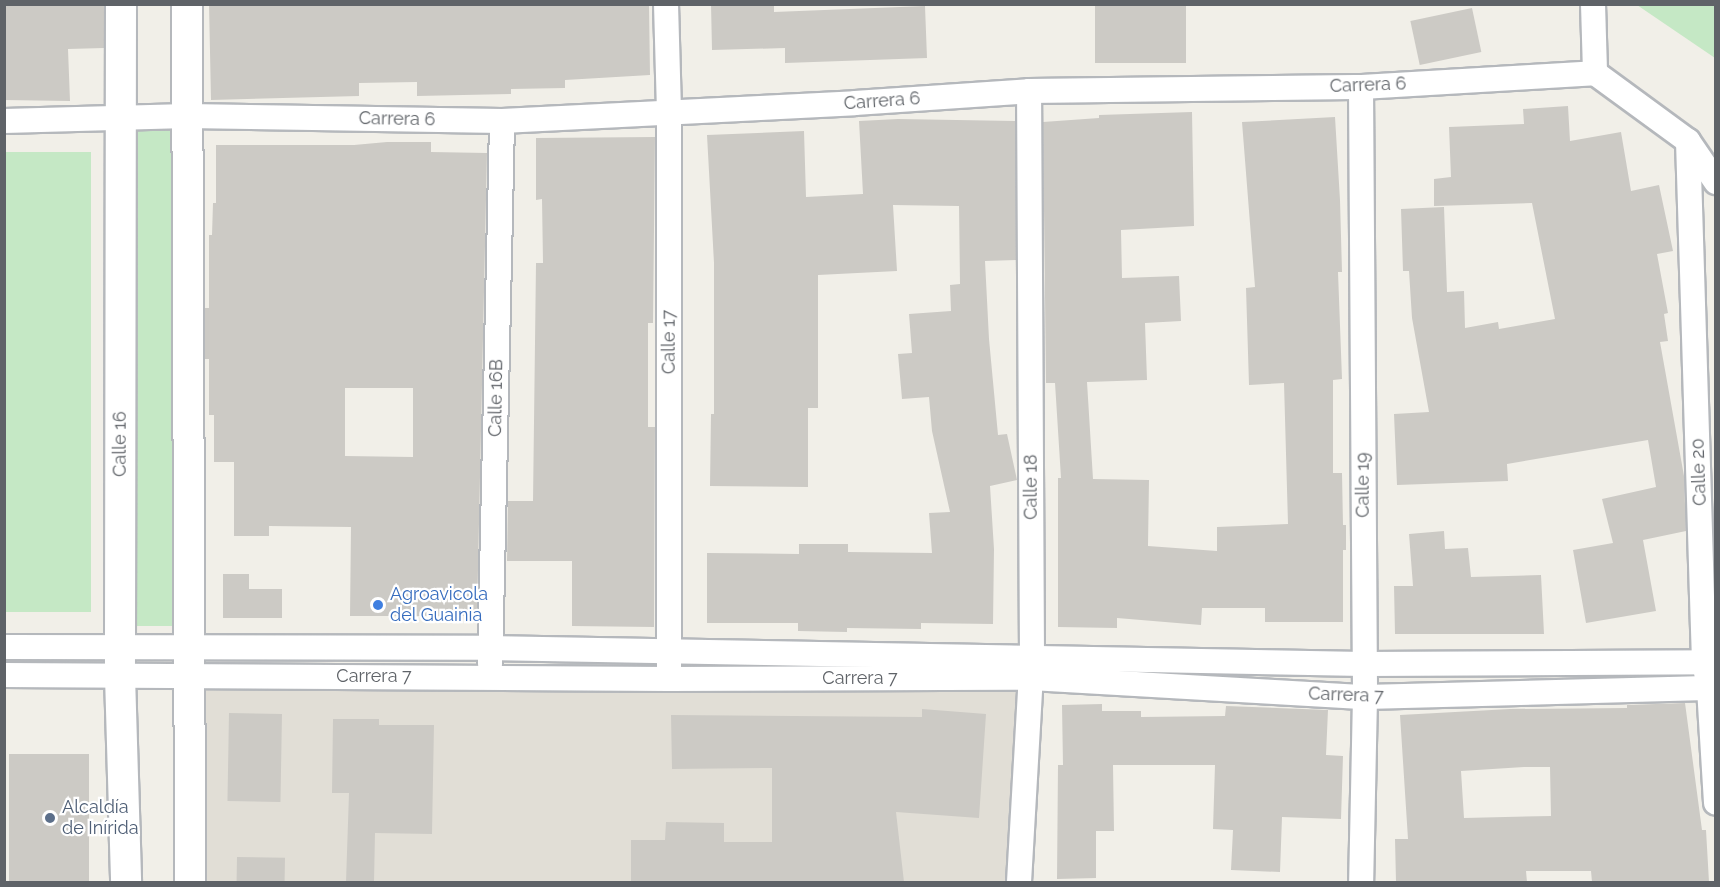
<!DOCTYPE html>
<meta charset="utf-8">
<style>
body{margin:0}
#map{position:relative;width:1720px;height:887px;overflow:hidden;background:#f1efe8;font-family:Raleway,sans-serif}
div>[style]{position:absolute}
.education>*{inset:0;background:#e1ded6;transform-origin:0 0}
.green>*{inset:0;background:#c5e8c5;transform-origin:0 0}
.building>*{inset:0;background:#cccac5;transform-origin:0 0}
.roads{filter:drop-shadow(2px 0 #b5b8bc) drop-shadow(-2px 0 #b5b8bc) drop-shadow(0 2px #b5b8bc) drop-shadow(0 -2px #b5b8bc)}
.minor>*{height:24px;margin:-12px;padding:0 12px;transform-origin:12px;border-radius:12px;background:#fff}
.tertiary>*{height:30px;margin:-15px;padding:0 15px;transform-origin:15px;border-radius:15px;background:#fff}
.dots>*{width:16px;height:16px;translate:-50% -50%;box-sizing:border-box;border:3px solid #fff;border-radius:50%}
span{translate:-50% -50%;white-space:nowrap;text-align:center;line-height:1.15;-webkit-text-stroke:4.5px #fff;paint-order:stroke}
.street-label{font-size:18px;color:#5f6368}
.shop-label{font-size:18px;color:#366cbe}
.left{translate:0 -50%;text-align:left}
.service-label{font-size:18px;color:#4e5e75}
.frame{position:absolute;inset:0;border:6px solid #5f6368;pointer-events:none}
</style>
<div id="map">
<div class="education">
<i style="left:205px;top:683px;width:817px;height:199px"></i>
</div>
<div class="green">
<i style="clip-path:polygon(1637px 5px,1715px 5px,1715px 58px)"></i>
<i style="left:183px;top:120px;width:506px;height:56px;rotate:90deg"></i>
<i style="left:91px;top:152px;width:460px;height:86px;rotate:90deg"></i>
</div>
<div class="building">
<i style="clip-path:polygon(4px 4px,104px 4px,104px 48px,68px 49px,70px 101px,4px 100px)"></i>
<i style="clip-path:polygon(209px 4px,649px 4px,650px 75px,565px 80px,565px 88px,511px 89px,511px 94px,417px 96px,417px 82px,359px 83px,359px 96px,211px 100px)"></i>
<i style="clip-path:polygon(711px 4px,774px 4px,774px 12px,925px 6px,927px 58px,785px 63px,785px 48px,712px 50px)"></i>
<i style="left:1095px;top:4px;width:91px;height:59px"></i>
<i style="left:1472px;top:8px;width:45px;height:63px;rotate:78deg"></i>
<i style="clip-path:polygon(1568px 106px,1570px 141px,1621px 132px,1631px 191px,1659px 185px,1673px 251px,1657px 254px,1668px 313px,1664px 314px,1668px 341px,1660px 342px,1684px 476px,1686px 531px,1643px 540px,1656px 611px,1586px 623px,1573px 550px,1613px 543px,1602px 499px,1656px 487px,1648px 440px,1507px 464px,1508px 481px,1397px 485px,1394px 414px,1429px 412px,1412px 318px,1409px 271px,1403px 271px,1401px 209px,1444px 207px,1447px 292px,1464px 291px,1465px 328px,1498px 322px,1499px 329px,1555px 319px,1532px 203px,1434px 206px,1434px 179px,1451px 177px,1449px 127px,1524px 124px,1523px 109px)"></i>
<i style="clip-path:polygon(1192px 112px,1194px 226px,1121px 230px,1122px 278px,1179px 276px,1181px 321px,1145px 323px,1147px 380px,1087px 382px,1093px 479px,1149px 480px,1148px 546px,1217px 551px,1217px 527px,1288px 524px,1284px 383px,1249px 385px,1246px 288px,1255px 287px,1242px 122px,1335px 117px,1340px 200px,1342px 272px,1338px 272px,1342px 379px,1333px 380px,1333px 473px,1342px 473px,1343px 525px,1346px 525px,1346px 550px,1343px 550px,1343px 622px,1265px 622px,1265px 608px,1202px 608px,1201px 625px,1117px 618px,1117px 628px,1058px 627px,1058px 478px,1061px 478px,1055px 383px,1046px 383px,1043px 122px,1099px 118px,1099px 115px)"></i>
<i style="clip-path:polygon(898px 119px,1015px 121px,1016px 260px,985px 261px,989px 339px,998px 435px,1007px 434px,1017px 480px,990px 486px,994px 549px,993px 624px,921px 623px,921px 629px,847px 628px,847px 632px,798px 631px,798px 623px,707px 623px,707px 553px,799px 554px,799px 544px,848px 544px,848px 552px,932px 553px,929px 513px,950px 512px,932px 431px,929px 397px,902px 399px,898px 354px,912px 353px,909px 314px,951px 311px,950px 285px,960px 284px,959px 206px,893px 205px,897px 271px,818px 275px,818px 408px,808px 408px,808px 487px,710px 486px,711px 414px,714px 414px,714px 263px,707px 135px,804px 131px,806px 197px,863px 194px,859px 121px)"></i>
<i style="clip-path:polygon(655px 137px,653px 323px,648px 323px,648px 427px,655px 427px,654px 627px,572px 626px,572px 561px,507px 561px,508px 501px,533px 501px,536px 263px,543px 263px,542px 199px,536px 200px,536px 138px)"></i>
<i style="clip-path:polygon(evenodd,387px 142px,431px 142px,431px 152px,487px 153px,477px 616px,350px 616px,351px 527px,269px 526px,269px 536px,234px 536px,234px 462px,214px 462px,214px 415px,209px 415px,209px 359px,205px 359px,205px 308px,209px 308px,209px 235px,212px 235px,213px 203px,216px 203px,216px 145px,354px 145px,387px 142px,345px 388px,413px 388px,413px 457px,345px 456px,345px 388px)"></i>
<i style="clip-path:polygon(1444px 531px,1445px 549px,1468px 548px,1471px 577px,1541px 575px,1544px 634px,1395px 634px,1394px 586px,1413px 586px,1409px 534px)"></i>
<i style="clip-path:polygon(223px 574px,249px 574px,249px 589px,282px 589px,282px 618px,223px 618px)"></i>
<i style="clip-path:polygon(evenodd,1685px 703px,1702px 830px,1706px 830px,1709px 882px,1592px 882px,1591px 871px,1526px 871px,1527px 882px,1396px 882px,1395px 839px,1408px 839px,1400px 715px,1510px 709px,1627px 708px,1627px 705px,1685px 703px,1524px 767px,1550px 767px,1551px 816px,1464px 818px,1461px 771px,1524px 767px)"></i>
<i style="clip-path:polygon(1102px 704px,1102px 711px,1141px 711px,1141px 717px,1225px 716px,1226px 706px,1328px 710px,1326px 755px,1343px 756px,1341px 819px,1282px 817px,1280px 872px,1231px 870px,1233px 830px,1213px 829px,1215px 765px,1113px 765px,1114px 831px,1096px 831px,1096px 878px,1057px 879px,1058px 765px,1063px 765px,1062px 705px)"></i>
<i style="clip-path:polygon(922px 709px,986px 714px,979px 818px,896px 812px,904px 882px,631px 882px,631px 840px,665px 840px,666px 822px,724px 823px,724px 842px,772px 842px,772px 768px,672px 769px,671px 715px,922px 717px)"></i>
<i style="left:229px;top:713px;width:53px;height:88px;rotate:1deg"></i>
<i style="clip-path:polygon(333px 719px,379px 719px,379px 725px,434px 725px,432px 834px,375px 833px,374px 882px,346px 882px,349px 793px,332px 793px)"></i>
<i style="left:9px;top:754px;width:80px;height:128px"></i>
<i style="left:237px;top:857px;width:48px;height:25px;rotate:1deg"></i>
</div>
<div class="roads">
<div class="minor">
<i style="left:666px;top:4px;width:107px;rotate:88.4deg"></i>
<i style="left:669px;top:111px;width:557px;rotate:90deg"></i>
<i style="left:1593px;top:4px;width:69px;rotate:88.3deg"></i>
<i style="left:1361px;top:87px;width:610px;rotate:89.62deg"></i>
<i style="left:1365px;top:697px;width:185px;rotate:91.2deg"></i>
<i style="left:4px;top:121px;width:183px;rotate:-1.6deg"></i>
<i style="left:187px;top:116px;width:315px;rotate:0.9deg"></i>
<i style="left:502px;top:121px;width:353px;rotate:-2.9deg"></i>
<i style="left:855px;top:103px;width:174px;rotate:-3.9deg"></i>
<i style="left:1029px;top:91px;width:332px;rotate:-0.7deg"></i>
<i style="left:1361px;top:87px;width:234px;rotate:-3.4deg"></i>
<i style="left:1595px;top:73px;width:115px;rotate:36.2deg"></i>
<i style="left:1688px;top:141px;width:50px;rotate:55.7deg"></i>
<i style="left:1688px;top:141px;width:521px;rotate:88.24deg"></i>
<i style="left:1704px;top:662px;width:26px;rotate:79deg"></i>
<i style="left:1709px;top:688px;width:115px;rotate:86.5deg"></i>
<i style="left:4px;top:647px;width:486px;rotate:0.1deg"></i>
<i style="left:490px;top:648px;width:874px;rotate:1.05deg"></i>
<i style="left:1364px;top:664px;width:352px;rotate:-0.3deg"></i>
<i style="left:490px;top:664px;width:543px;rotate:-88.73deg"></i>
<i style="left:4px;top:675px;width:665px;rotate:0.34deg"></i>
<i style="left:669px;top:679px;width:362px;rotate:-0.2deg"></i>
<i style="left:1031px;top:678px;width:335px;rotate:3.3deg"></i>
<i style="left:1365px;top:697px;width:351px;rotate:-1.5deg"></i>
<i style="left:1019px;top:882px;width:226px;rotate:-86.7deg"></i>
<i style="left:1032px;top:656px;width:565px;rotate:-90.3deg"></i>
</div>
<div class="tertiary">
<i style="left:121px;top:4px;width:672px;rotate:90.09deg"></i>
<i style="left:120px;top:676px;width:206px;rotate:88.3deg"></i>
<i style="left:187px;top:4px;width:878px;rotate:89.8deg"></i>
</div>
</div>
<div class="dots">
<i style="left:378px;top:605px;background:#3f7fe0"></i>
<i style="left:50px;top:818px;background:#5c6f8a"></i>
</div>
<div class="street-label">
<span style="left:1368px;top:85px;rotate:-2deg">Carrera 6</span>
<span style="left:882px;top:101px;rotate:-4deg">Carrera 6</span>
<span style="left:397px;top:119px;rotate:1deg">Carrera 6</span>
<span style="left:669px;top:342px;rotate:-90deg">Calle 17</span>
<span style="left:496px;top:398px;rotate:-89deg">Calle 16B</span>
<span style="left:120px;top:444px;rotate:-90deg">Calle 16</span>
<span style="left:1699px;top:472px;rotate:-92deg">Calle 20</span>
<span style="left:1363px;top:485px;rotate:-90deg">Calle 19</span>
<span style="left:1031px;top:487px;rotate:-90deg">Calle 18</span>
<span style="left:374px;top:676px">Carrera 7</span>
<span style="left:860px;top:678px">Carrera 7</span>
<span style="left:1346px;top:695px;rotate:2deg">Carrera 7</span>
</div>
<div class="shop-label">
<span class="left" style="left:390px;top:605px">Agroavicola<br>del Guainia</span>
</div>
<div class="service-label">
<span class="left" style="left:62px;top:818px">Alcaldía<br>de Inírida</span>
</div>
<div class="frame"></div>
</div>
